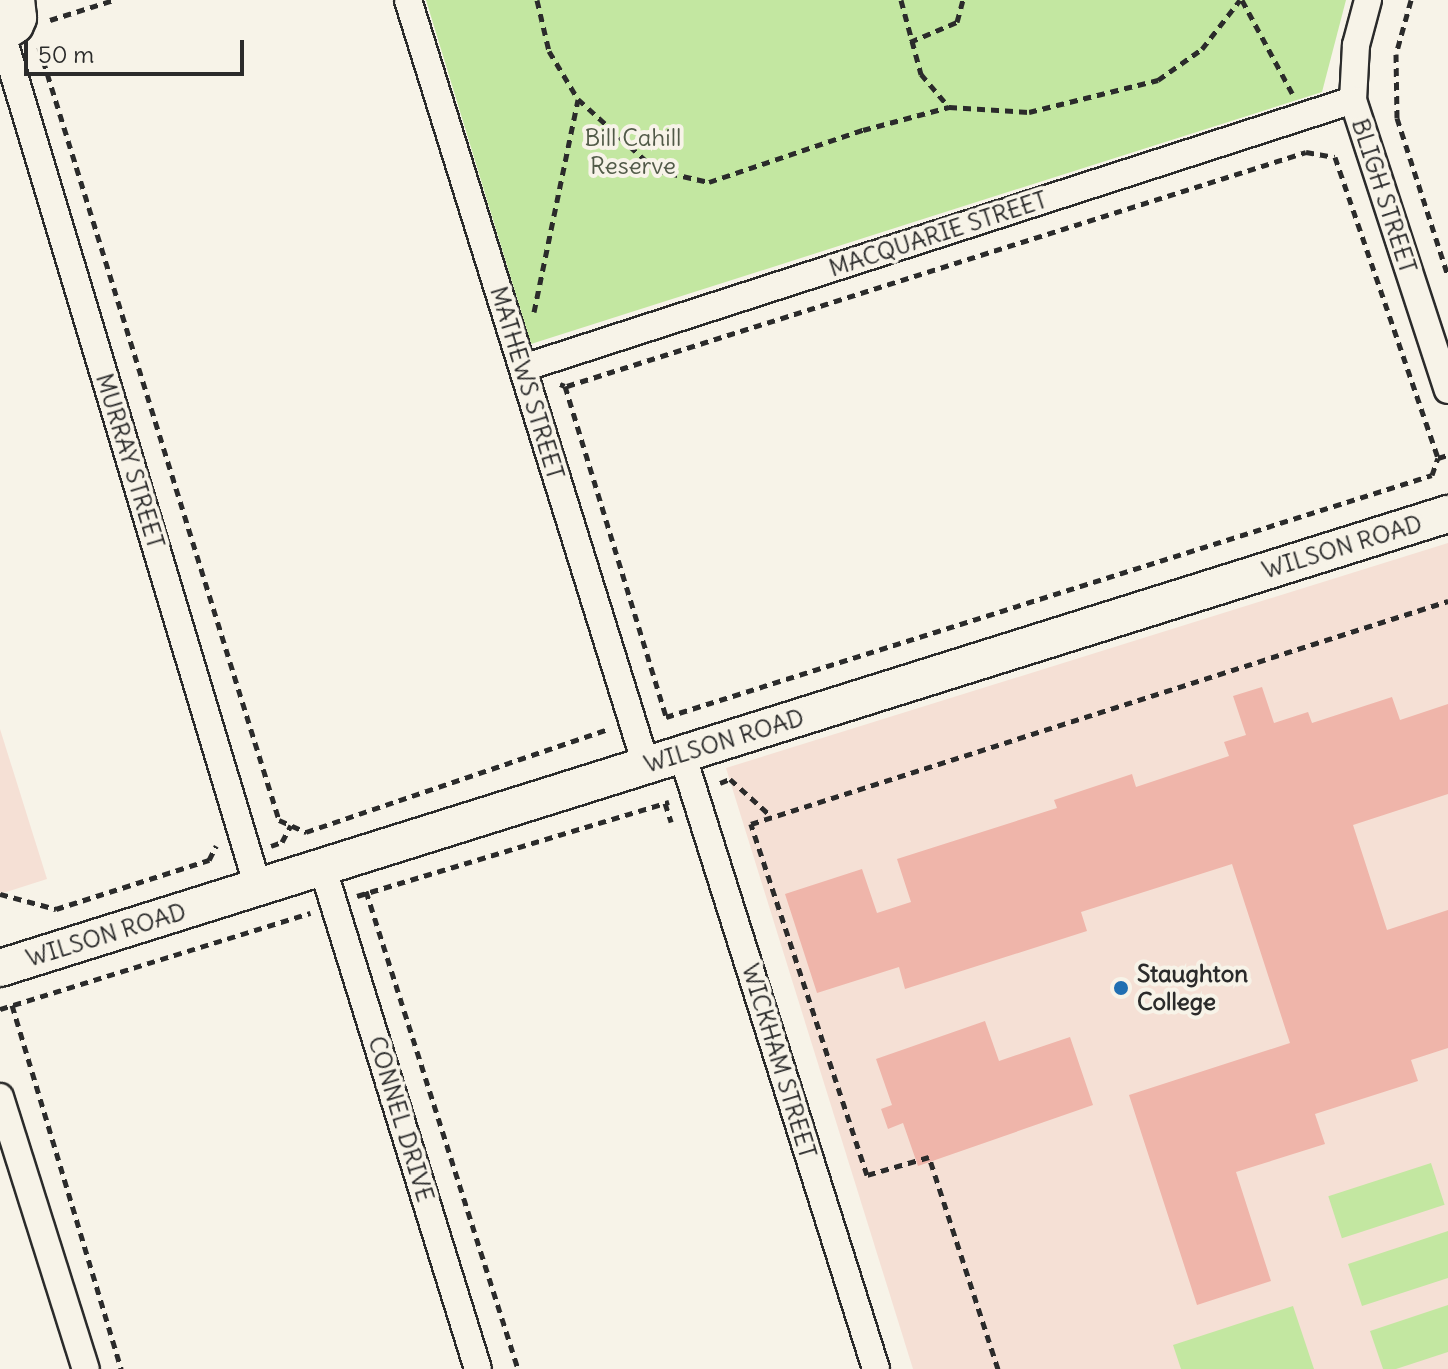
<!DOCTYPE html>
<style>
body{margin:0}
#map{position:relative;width:1448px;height:1369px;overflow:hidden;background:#f7f3e8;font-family:Delius,sans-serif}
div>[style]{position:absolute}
.built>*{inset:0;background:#f5e0d5}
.green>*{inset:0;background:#c3e7a1;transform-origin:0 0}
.building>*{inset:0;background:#efb5aa}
.path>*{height:5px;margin-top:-2.5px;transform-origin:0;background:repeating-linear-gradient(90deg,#2b2b2b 0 8px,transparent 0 14px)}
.roads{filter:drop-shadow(2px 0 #2b2b2b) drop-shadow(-2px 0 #2b2b2b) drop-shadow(0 2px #2b2b2b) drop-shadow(0 -2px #2b2b2b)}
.street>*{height:26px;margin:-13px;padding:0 13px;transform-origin:13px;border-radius:13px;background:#f7f3e8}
.secondary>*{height:36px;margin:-18px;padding:0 18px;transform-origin:18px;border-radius:18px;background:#f7f3e8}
.dots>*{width:22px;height:22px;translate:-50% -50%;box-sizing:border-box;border:4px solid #f7f3e8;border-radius:50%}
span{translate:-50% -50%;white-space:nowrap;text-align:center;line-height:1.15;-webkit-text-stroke:8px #f7f3e8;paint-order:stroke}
.park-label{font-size:24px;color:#515a48}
.street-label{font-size:24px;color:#2b2b2b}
.poi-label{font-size:24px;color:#2b2b2b;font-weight:700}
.left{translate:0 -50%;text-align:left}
.scale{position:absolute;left:24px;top:40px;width:220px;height:36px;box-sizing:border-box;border:4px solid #2b2b2b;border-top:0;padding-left:10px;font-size:24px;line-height:28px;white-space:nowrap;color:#2b2b2b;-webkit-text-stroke:6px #f7f3e8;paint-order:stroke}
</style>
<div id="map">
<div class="built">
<i style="clip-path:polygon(1448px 543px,1448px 1369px,913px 1369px,726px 768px)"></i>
<i style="clip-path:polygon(0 729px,47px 879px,0 894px)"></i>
</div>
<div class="green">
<i style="clip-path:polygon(426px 0,1346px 0,1322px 92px,531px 344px)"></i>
<i style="left:1431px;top:1163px;width:44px;height:108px;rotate:72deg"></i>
<i style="clip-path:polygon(1448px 1231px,1448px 1278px,1362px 1306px,1348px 1264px)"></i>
<i style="clip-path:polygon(1448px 1305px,1448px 1352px,1396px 1369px,1383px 1369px,1370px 1331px)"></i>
<i style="clip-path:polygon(1293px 1306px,1314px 1369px,1181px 1369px,1173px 1345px)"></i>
</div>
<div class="building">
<i style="clip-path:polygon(1262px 687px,1274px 723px,1308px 712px,1312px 723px,1392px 697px,1400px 720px,1448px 704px,1448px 794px,1353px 825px,1387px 930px,1448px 910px,1448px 1048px,1411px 1060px,1418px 1081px,1315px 1114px,1325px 1144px,1236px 1172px,1271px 1281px,1197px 1305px,1129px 1095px,1290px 1043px,1232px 864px,1081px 912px,1087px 931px,905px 989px,899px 967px,817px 993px,785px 894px,862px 869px,877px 913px,911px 902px,897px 859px,1057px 808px,1054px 800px,1132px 774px,1136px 787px,1229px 756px,1224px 742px,1246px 735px,1233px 696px)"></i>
<i style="clip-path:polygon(985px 1021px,999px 1061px,1070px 1037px,1093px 1105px,918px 1166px,903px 1123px,888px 1129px,881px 1109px,892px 1105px,876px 1059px)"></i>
</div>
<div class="path">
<i style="left:537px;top:0;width:52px;rotate:76.8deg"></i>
<i style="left:549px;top:51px;width:56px;rotate:58.9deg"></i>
<i style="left:578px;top:99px;width:105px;rotate:42.3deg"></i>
<i style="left:656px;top:170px;width:54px;rotate:12.8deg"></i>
<i style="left:709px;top:182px;width:163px;rotate:-18.7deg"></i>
<i style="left:863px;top:130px;width:89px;rotate:-15deg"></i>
<i style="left:949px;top:107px;width:80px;rotate:3.6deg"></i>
<i style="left:1029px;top:112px;width:133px;rotate:-13.9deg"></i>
<i style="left:1158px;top:80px;width:54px;rotate:-35.2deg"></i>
<i style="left:1202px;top:49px;width:62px;rotate:-52.2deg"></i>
<i style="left:901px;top:0;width:77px;rotate:74.9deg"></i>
<i style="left:921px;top:74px;width:43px;rotate:49.7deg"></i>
<i style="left:1242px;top:0;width:106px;rotate:61.7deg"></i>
<i style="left:1411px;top:0;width:56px;rotate:105.5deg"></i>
<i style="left:1396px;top:54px;width:64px;rotate:89.1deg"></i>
<i style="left:1397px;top:118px;width:166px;rotate:72.1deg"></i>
<i style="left:50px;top:20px;width:67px;rotate:-17.4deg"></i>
<i style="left:910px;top:42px;width:51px;rotate:-23.1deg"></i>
<i style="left:957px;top:22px;width:23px;rotate:-75deg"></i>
<i style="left:39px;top:47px;width:809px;rotate:72.75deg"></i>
<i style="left:279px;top:820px;width:30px;rotate:24deg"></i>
<i style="left:306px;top:832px;width:319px;rotate:-18.8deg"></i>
<i style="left:534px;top:312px;width:217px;rotate:-78.3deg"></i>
<i style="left:560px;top:384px;width:5px;rotate:22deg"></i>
<i style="left:565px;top:386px;width:346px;rotate:73deg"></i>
<i style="left:666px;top:717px;width:803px;rotate:-17.53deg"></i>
<i style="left:1432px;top:475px;width:18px;rotate:-71deg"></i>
<i style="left:1438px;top:458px;width:10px;rotate:-17deg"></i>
<i style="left:567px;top:386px;width:775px;rotate:-17.57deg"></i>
<i style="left:1306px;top:152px;width:29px;rotate:10deg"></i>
<i style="left:1335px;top:157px;width:318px;rotate:71.1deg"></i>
<i style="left:720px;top:783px;width:11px;rotate:-22deg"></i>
<i style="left:730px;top:779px;width:55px;rotate:42.1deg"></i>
<i style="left:665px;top:803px;width:20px;rotate:72deg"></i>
<i style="left:271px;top:846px;width:12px;rotate:-20deg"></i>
<i style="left:282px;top:842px;width:19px;rotate:-62deg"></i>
<i style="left:366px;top:891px;width:502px;rotate:72.36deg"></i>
<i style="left:0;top:894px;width:58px;rotate:15deg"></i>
<i style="left:56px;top:909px;width:161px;rotate:-17.8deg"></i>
<i style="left:209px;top:860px;width:16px;rotate:-63deg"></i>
<i style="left:357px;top:896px;width:326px;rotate:-16.8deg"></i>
<i style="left:12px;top:1005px;width:380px;rotate:73.3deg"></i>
<i style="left:0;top:1009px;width:325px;rotate:-17.2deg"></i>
<i style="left:998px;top:1369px;width:223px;rotate:-108deg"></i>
<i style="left:929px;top:1157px;width:65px;rotate:163.8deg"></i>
<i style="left:867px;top:1175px;width:370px;rotate:-108.3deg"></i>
<i style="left:751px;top:824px;width:732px;rotate:-17.74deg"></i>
</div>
<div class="roads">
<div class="street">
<i style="left:408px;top:0;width:801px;rotate:72.72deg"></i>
<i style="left:1368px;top:0;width:47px;rotate:104.9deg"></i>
<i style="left:1356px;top:45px;width:55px;rotate:93.1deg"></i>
<i style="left:1353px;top:100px;width:305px;rotate:71.9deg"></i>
<i style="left:2px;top:35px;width:890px;rotate:73.28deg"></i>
<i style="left:523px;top:368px;width:872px;rotate:-17.89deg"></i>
<i style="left:682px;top:754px;width:645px;rotate:72.49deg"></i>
<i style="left:323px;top:869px;width:523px;rotate:72.78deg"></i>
<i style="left:0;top:1097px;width:285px;rotate:72.5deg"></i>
</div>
<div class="secondary">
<i style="left:0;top:35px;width:18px;rotate:-34deg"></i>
<i style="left:15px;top:25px;width:8px;rotate:-67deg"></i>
<i style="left:18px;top:18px;width:18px;rotate:-96deg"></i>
<i style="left:0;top:968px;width:1518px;rotate:-17.41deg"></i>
</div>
</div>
<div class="dots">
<i style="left:1121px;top:988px;background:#1f6fb2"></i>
</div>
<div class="park-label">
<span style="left:633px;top:152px">Bill Cahill<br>Reserve</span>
</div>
<div class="street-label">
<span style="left:1384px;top:196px;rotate:72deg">BLIGH STREET</span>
<span style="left:938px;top:234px;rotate:-18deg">MACQUARIE STREET</span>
<span style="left:527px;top:383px;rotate:73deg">MATHEWS STREET</span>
<span style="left:130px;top:461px;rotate:73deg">MURRAY STREET</span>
<span style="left:1342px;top:547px;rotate:-17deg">WILSON ROAD</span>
<span style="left:724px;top:741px;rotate:-17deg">WILSON ROAD</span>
<span style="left:106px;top:935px;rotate:-17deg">WILSON ROAD</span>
<span style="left:779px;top:1061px;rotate:73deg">WICKHAM STREET</span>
<span style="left:401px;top:1119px;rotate:73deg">CONNEL DRIVE</span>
</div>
<div class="poi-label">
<span class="left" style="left:1137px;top:988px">Staughton<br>College</span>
</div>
<div class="scale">50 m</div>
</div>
